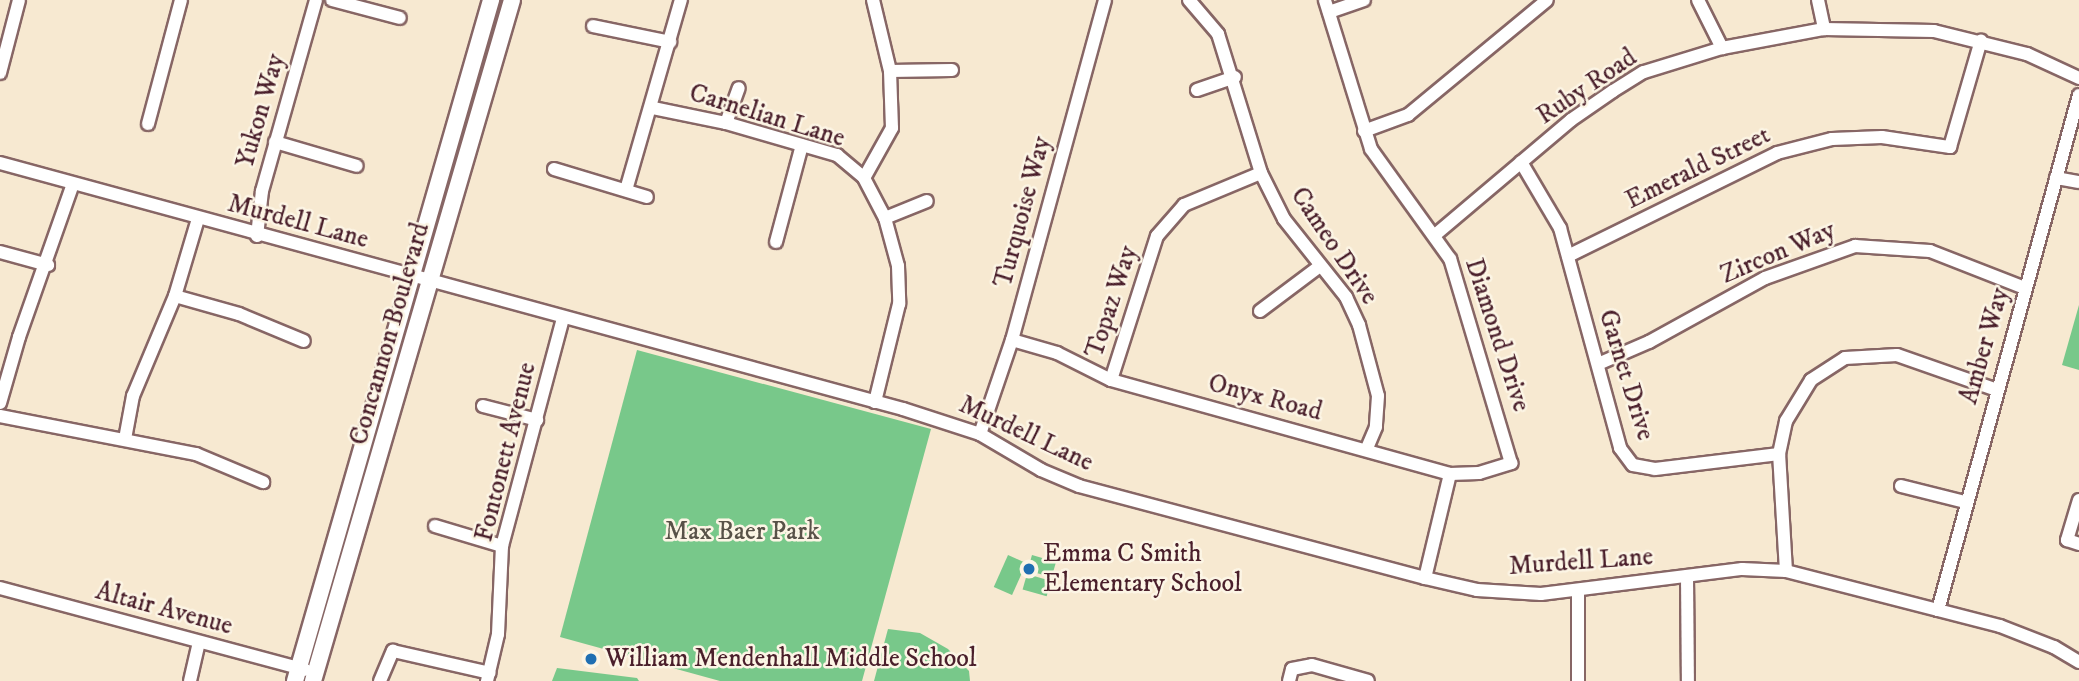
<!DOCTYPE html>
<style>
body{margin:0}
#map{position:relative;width:2079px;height:681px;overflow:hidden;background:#f7e9d1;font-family:"IM FELL DW Pica",serif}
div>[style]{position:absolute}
.green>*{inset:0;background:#78c88a;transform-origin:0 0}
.roads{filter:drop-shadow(2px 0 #876665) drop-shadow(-2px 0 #876665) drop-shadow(0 2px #876665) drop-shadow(0 -2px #876665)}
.minor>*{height:12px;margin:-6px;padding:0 6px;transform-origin:6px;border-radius:6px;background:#fff}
.major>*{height:16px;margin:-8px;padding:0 8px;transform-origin:8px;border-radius:8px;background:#fff}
.dots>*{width:19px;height:19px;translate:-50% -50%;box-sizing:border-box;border:4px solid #fcf5e5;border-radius:50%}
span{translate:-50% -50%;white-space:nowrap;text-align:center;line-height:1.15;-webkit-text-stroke:5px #fcf5e5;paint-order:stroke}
.street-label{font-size:26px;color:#4a1f2b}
.park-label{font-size:26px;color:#585248}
.poi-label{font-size:26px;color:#4a1f2b}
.left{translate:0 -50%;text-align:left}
</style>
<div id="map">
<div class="green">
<i style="clip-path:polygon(2079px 305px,2079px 370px,2062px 365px)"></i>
<i style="clip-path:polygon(637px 350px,931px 429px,862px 681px,720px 681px,560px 637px)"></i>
<i style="left:1008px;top:555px;width:20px;height:35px;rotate:24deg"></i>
<i style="left:1032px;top:555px;width:25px;height:16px;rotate:16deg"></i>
<i style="left:1027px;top:574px;width:25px;height:16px;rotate:16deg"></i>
<i style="clip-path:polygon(888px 629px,920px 633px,948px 649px,969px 671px,970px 681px,874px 681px)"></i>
<i style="clip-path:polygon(557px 668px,637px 678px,639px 681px,552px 681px)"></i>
</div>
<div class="roads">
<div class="minor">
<i style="left:332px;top:0;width:70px;rotate:14.8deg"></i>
<i style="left:873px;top:0;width:73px;rotate:76.5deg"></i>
<i style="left:890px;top:71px;width:57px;rotate:88deg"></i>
<i style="left:892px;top:128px;width:57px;rotate:119.2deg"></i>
<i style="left:864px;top:178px;width:45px;rotate:62.3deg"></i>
<i style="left:885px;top:218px;width:50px;rotate:74.8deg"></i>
<i style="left:898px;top:266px;width:38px;rotate:88deg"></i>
<i style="left:899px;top:304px;width:101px;rotate:103.8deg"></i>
<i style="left:1189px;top:0;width:45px;rotate:49.5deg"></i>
<i style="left:1218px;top:34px;width:145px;rotate:72.8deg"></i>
<i style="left:1261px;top:173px;width:51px;rotate:63.4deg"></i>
<i style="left:1284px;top:219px;width:100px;rotate:51.5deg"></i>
<i style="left:1346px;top:297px;width:31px;rotate:65deg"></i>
<i style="left:1359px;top:325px;width:73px;rotate:75deg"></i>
<i style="left:1378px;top:396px;width:31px;rotate:94deg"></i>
<i style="left:1376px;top:427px;width:23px;rotate:113deg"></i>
<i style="left:1698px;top:0;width:54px;rotate:63.4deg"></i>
<i style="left:1818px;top:0;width:30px;rotate:78deg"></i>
<i style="left:1329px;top:12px;width:37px;rotate:-19deg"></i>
<i style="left:593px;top:26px;width:79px;rotate:11.7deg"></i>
<i style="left:890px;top:71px;width:62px;rotate:-0.9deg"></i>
<i style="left:0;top:73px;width:75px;rotate:-75.4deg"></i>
<i style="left:1197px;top:90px;width:40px;rotate:-18.9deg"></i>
<i style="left:653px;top:108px;width:75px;rotate:11.6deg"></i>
<i style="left:726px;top:123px;width:116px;rotate:16.1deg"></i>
<i style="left:837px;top:155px;width:35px;rotate:40deg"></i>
<i style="left:726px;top:123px;width:37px;rotate:-70deg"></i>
<i style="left:148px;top:124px;width:128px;rotate:-75.1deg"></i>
<i style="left:1364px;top:131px;width:47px;rotate:-20deg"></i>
<i style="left:1408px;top:115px;width:180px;rotate:-39.6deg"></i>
<i style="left:275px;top:142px;width:85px;rotate:16.3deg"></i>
<i style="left:1521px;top:162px;width:77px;rotate:59.4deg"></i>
<i style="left:1560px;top:228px;width:228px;rotate:74.7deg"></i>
<i style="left:1620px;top:448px;width:21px;rotate:53deg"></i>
<i style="left:1633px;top:465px;width:22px;rotate:10deg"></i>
<i style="left:1655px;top:469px;width:125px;rotate:-6.9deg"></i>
<i style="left:0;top:163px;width:936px;rotate:15.24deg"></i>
<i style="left:903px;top:409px;width:81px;rotate:18deg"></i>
<i style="left:980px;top:434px;width:71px;rotate:30.5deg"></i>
<i style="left:1041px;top:470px;width:41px;rotate:22.8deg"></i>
<i style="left:1079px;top:486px;width:358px;rotate:14.9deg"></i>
<i style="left:1425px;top:578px;width:53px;rotate:13deg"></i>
<i style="left:1477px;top:590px;width:64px;rotate:3.6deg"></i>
<i style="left:1541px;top:594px;width:203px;rotate:-7.1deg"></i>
<i style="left:1742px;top:569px;width:44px;rotate:2.6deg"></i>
<i style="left:1786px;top:571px;width:221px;rotate:14.4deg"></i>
<i style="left:2000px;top:626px;width:58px;rotate:21.3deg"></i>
<i style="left:2054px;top:647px;width:29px;rotate:31deg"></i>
<i style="left:554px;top:169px;width:97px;rotate:16.8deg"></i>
<i style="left:2056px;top:178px;width:23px;rotate:10deg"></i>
<i style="left:626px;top:190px;width:198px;rotate:-73.9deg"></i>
<i style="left:885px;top:218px;width:45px;rotate:-22deg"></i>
<i style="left:1435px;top:235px;width:178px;rotate:-40.2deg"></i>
<i style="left:1571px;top:120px;width:51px;rotate:-34.6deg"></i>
<i style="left:1613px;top:91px;width:36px;rotate:-32deg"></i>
<i style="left:1644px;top:72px;width:82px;rotate:-17.1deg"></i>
<i style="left:1722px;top:48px;width:104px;rotate:-10.6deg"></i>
<i style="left:1824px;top:29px;width:110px;rotate:1deg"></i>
<i style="left:1934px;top:31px;width:96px;rotate:13.9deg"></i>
<i style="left:2027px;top:54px;width:57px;rotate:24.8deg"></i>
<i style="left:257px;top:236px;width:45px;rotate:-83.7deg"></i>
<i style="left:262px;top:191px;width:198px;rotate:-74.2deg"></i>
<i style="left:776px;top:242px;width:100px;rotate:-75deg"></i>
<i style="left:0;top:252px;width:50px;rotate:15.2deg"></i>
<i style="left:1568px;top:256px;width:233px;rotate:-26.2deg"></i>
<i style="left:1777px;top:153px;width:57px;rotate:-14.3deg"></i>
<i style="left:1832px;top:139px;width:50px;rotate:-2.3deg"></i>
<i style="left:1882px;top:137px;width:69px;rotate:8.4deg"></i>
<i style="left:1950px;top:147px;width:111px;rotate:-73.8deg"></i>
<i style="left:175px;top:296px;width:66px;rotate:15.7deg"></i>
<i style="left:239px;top:314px;width:70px;rotate:22.6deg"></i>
<i style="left:1260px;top:311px;width:75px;rotate:-36.9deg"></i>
<i style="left:1012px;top:340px;width:47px;rotate:16.1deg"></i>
<i style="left:1057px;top:353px;width:60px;rotate:26.6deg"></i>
<i style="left:1111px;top:380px;width:352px;rotate:15.5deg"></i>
<i style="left:1450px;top:474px;width:29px;rotate:-2deg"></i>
<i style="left:1479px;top:473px;width:34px;rotate:-17deg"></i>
<i style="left:1511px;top:463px;width:213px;rotate:-106.6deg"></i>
<i style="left:1450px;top:259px;width:135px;rotate:-125.7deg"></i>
<i style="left:1371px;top:149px;width:156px;rotate:-107.2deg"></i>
<i style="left:1598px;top:364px;width:56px;rotate:-23.3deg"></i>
<i style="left:1649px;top:342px;width:132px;rotate:-28.9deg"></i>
<i style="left:1765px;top:278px;width:96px;rotate:-19.6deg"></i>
<i style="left:1855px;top:246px;width:75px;rotate:3.8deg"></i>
<i style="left:1930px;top:251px;width:102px;rotate:21.3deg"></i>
<i style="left:1111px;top:380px;width:151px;rotate:-72.3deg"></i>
<i style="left:1157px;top:236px;width:41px;rotate:-48.9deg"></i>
<i style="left:1184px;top:205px;width:83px;rotate:-22.6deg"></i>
<i style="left:0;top:403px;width:69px;rotate:-73.9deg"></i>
<i style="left:19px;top:337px;width:162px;rotate:-70.6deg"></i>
<i style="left:483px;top:406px;width:56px;rotate:14.5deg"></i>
<i style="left:0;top:416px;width:200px;rotate:11deg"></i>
<i style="left:196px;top:454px;width:73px;rotate:22.7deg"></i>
<i style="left:980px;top:434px;width:99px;rotate:-71.2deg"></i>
<i style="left:1012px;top:340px;width:352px;rotate:-74.7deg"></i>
<i style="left:125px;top:439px;width:44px;rotate:-79.5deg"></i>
<i style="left:133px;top:396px;width:108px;rotate:-67.2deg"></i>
<i style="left:175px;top:296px;width:80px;rotate:-73.4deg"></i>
<i style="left:1901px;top:486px;width:66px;rotate:14deg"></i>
<i style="left:2079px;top:500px;width:42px;rotate:106.7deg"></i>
<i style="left:2067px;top:540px;width:13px;rotate:18deg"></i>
<i style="left:435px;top:526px;width:70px;rotate:16.6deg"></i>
<i style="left:1786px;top:571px;width:117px;rotate:-93.4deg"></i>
<i style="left:1779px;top:454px;width:34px;rotate:-78deg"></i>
<i style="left:1786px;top:421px;width:48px;rotate:-58.6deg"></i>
<i style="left:1811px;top:380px;width:40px;rotate:-32.9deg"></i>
<i style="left:1845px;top:358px;width:52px;rotate:-3.3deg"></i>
<i style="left:1897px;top:355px;width:106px;rotate:19.3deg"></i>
<i style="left:1687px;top:576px;width:105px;rotate:89.5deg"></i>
<i style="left:1425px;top:578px;width:107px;rotate:-76.5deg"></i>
<i style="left:0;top:588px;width:316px;rotate:15deg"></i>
<i style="left:1938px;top:610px;width:534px;rotate:-74.69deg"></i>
<i style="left:190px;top:681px;width:39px;rotate:-77deg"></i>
<i style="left:380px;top:681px;width:33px;rotate:-67deg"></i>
<i style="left:393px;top:651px;width:99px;rotate:12.8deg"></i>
<i style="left:487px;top:681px;width:48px;rotate:-76.8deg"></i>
<i style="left:498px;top:634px;width:88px;rotate:-87.4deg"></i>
<i style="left:502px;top:546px;width:236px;rotate:-75deg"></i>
<i style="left:1289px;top:681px;width:12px;rotate:-76deg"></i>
<i style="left:1292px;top:669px;width:20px;rotate:-11deg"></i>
<i style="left:1312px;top:665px;width:58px;rotate:15.9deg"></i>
<i style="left:1578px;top:681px;width:91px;rotate:-90deg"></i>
</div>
<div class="major">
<i style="left:295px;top:681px;width:709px;rotate:-73.94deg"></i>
<i style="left:313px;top:681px;width:709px;rotate:-73.71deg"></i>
</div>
</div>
<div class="dots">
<i style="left:1029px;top:569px;background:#1f6fb2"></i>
<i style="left:591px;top:659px;background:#1f6fb2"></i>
</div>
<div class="street-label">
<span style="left:1587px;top:87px;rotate:-34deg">Ruby Road</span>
<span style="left:261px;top:111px;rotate:-74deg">Yukon Way</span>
<span style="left:767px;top:116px;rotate:17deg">Carnelian Lane</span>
<span style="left:1698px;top:168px;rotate:-26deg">Emerald Street</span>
<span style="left:1023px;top:212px;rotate:-75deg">Turquoise Way</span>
<span style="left:298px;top:222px;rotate:15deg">Murdell Lane</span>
<span style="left:1334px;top:246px;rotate:56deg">Cameo Drive</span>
<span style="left:1778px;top:253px;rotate:-23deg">Zircon Way</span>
<span style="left:1112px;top:302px;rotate:-72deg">Topaz Way</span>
<span style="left:390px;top:334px;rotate:-74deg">Concannon Boulevard</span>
<span style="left:1497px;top:335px;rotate:72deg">Diamond Drive</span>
<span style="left:1985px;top:346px;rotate:-74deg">Amber Way</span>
<span style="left:1626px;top:375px;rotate:73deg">Garnet Drive</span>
<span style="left:1265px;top:398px;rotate:15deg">Onyx Road</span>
<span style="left:1026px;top:434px;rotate:25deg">Murdell Lane</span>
<span style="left:506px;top:452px;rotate:-76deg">Fontonett Avenue</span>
<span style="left:1581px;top:562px;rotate:-4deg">Murdell Lane</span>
<span style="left:164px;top:609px;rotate:15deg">Altair Avenue</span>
</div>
<div class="park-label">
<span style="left:742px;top:532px">Max Baer Park</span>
</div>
<div class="poi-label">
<span class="left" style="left:1043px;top:569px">Emma C Smith<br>Elementary School</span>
<span class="left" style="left:605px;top:659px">William Mendenhall Middle School</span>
</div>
</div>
